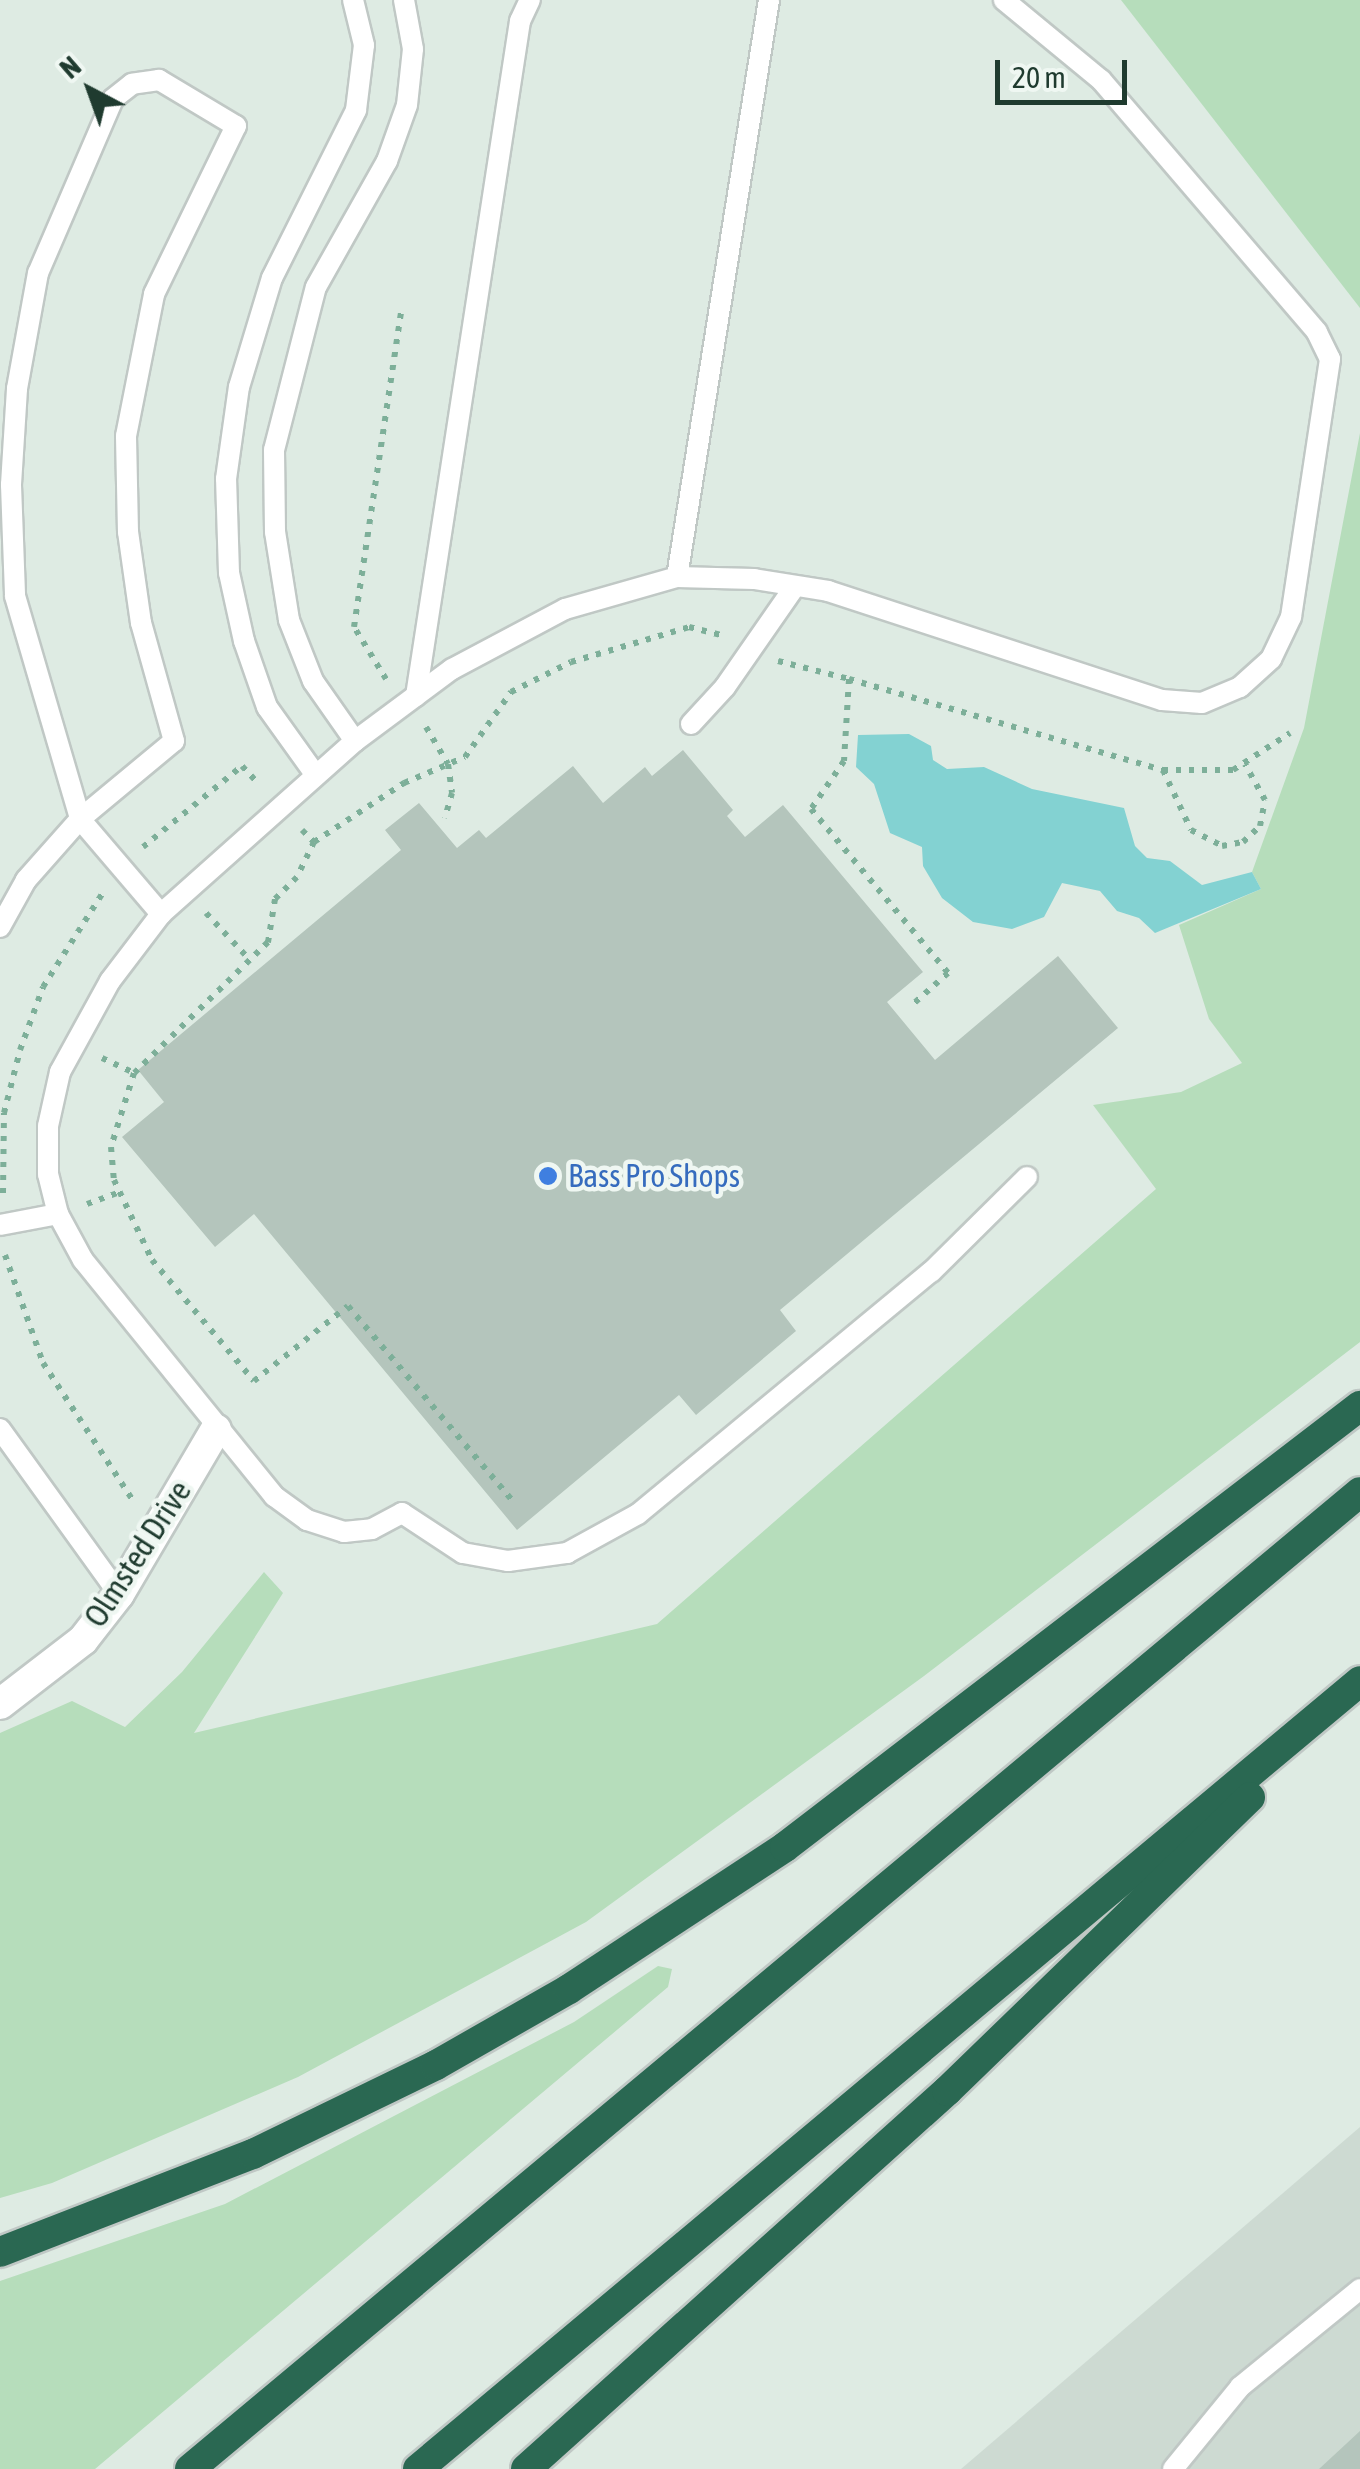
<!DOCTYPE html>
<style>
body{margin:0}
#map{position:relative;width:1360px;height:2469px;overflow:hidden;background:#deebe3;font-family:"Asap Condensed",sans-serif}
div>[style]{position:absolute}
.built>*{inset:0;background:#cddad2}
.green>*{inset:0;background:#b6ddbb}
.water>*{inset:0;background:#83d2d2}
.building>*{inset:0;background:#b4c5bc}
.path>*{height:6px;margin-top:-3px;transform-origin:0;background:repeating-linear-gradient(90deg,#7daf99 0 5px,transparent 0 13px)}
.roads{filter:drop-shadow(2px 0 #c0c8c5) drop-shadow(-2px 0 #c0c8c5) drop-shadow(0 2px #c0c8c5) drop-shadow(0 -2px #c0c8c5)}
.service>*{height:20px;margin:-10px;padding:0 10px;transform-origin:10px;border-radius:10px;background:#fff}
.minor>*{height:30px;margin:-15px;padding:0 15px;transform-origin:15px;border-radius:15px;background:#fff}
.motorway>*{height:30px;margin:-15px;padding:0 15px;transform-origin:15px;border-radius:15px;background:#2a6852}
.dots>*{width:28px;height:28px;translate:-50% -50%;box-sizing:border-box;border:5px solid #eff7f2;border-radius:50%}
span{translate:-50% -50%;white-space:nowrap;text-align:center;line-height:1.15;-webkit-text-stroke:9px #eff7f2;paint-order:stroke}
.shop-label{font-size:32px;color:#366cbe}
.left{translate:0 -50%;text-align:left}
.street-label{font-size:32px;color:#1f3b2f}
.north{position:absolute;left:40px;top:40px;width:100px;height:100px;-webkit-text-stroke:8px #eff7f2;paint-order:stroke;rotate:319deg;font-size:28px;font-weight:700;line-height:40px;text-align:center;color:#1f3b2f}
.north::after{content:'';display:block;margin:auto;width:35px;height:45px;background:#1f3b2f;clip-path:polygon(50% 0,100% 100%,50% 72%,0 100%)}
.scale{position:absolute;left:995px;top:60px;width:132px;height:45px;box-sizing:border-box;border:5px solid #1f3b2f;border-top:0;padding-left:12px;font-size:30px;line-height:35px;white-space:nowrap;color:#1f3b2f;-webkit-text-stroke:8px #eff7f2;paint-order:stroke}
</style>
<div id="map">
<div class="built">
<i style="clip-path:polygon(1360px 2127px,1360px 2469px,961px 2469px)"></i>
</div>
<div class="green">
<i style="clip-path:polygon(1121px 0,1360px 0,1360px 308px)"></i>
<i style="clip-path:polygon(1360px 433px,1360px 1342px,924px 1676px,586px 1922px,298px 2077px,52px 2183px,0 2198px,0 1733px,72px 1701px,125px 1727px,182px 1672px,264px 1572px,283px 1593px,194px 1733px,657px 1624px,1156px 1189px,1093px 1105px,1181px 1092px,1242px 1063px,1209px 1019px,1179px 925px,1261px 889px,1252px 872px,1304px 728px)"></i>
<i style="clip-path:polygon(658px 1966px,672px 1969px,668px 1987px,95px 2469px,0 2469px,0 2281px,225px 2204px,574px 2022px)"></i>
</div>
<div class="water">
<i style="clip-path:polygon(909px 734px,931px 746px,933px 760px,947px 769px,984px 767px,1032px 789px,1124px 808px,1135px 846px,1147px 858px,1170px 861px,1202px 885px,1252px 872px,1261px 889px,1155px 933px,1139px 918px,1117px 911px,1100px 891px,1062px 883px,1044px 917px,1012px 929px,973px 922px,942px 898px,923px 866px,922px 847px,890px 833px,874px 784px,856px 767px,858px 735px)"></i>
</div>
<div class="building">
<i style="clip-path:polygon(683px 750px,733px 810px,727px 816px,745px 837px,783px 805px,923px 972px,887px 1002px,935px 1060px,1058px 956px,1118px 1028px,780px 1310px,796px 1331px,696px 1415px,679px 1395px,517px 1530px,254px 1214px,215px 1247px,122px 1137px,164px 1102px,138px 1070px,401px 850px,385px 830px,419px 803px,457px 848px,479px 830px,486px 838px,573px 766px,603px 803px,645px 767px,652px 776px)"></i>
<i style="clip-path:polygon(1360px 2431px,1360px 2469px,1319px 2469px)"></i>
</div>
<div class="path">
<i style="left:778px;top:661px;width:73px;rotate:14.2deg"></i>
<i style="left:849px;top:679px;width:82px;rotate:93.5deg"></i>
<i style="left:844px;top:761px;width:58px;rotate:124.5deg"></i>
<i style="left:811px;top:809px;width:214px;rotate:50.1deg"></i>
<i style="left:948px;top:973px;width:47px;rotate:138.5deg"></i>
<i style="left:386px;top:679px;width:61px;rotate:-121.6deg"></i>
<i style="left:354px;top:627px;width:324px;rotate:-81.5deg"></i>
<i style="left:849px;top:679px;width:327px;rotate:16.2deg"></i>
<i style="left:1163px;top:770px;width:70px"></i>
<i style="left:1233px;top:770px;width:68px;rotate:-33deg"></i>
<i style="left:426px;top:727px;width:43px;rotate:59.3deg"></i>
<i style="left:448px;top:764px;width:29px;rotate:82deg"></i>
<i style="left:452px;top:793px;width:26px;rotate:106deg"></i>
<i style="left:1163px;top:770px;width:66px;rotate:65deg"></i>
<i style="left:1191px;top:830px;width:35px;rotate:27deg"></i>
<i style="left:1222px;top:846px;width:21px;rotate:-11deg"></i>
<i style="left:1243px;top:842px;width:23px;rotate:-43deg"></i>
<i style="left:1260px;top:826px;width:26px;rotate:-79deg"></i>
<i style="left:1265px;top:800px;width:41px;rotate:-119.1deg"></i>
<i style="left:302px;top:830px;width:17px;rotate:45deg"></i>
<i style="left:314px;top:842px;width:39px;rotate:116deg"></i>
<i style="left:297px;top:877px;width:31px;rotate:135deg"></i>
<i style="left:275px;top:899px;width:44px;rotate:99.2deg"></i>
<i style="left:268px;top:942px;width:187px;rotate:135.6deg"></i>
<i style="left:134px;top:1073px;width:77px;rotate:107.3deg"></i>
<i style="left:111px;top:1147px;width:33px;rotate:85deg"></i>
<i style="left:114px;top:1180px;width:89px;rotate:64.6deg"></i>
<i style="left:152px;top:1260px;width:158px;rotate:49.9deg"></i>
<i style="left:254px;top:1381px;width:120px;rotate:-38.6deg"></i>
<i style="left:348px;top:1306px;width:253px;rotate:49.8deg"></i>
<i style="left:314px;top:842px;width:108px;rotate:-33.2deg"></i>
<i style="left:404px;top:783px;width:66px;rotate:-23.1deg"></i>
<i style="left:465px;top:757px;width:80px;rotate:-54.7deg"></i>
<i style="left:511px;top:692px;width:67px;rotate:-26.6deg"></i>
<i style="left:571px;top:662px;width:123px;rotate:-16.5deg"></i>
<i style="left:689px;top:627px;width:33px;rotate:14deg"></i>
<i style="left:143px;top:847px;width:128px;rotate:-39.3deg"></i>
<i style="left:242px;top:766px;width:25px;rotate:47deg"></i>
<i style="left:206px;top:913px;width:64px;rotate:46.9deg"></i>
<i style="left:102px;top:1058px;width:35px;rotate:25deg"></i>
<i style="left:3px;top:1193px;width:80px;rotate:-89.3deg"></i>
<i style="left:4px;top:1113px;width:65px;rotate:-75.7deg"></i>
<i style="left:20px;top:1050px;width:67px;rotate:-69.9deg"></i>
<i style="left:43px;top:987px;width:110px;rotate:-57.6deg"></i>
<i style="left:87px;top:1204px;width:33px;rotate:-20deg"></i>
<i style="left:5px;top:1255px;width:114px;rotate:70.6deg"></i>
<i style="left:43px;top:1363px;width:163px;rotate:56.8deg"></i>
</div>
<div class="roads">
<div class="service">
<i style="left:769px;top:0;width:584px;rotate:99.06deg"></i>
<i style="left:677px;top:577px;width:116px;rotate:164.1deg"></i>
<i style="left:565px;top:609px;width:128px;rotate:152deg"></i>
<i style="left:452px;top:669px;width:121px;rotate:143.4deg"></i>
<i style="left:355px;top:741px;width:260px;rotate:138.3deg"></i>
<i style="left:161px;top:914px;width:84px;rotate:127.3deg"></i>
<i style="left:110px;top:981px;width:104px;rotate:118.8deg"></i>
<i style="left:60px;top:1072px;width:55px;rotate:102.5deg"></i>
<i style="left:48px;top:1126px;width:48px;rotate:90deg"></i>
<i style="left:48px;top:1174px;width:41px;rotate:76deg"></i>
<i style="left:58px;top:1214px;width:52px;rotate:61.5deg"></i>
<i style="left:83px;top:1260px;width:304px;rotate:51deg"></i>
<i style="left:274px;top:1496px;width:41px;rotate:36deg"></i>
<i style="left:307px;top:1520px;width:39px;rotate:18deg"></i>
<i style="left:344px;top:1532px;width:28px;rotate:-6deg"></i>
<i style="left:372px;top:1529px;width:34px;rotate:-28deg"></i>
<i style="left:402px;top:1513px;width:73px;rotate:33.3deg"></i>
<i style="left:463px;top:1553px;width:46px;rotate:10.1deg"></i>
<i style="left:508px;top:1561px;width:60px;rotate:-7.7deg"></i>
<i style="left:567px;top:1553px;width:81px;rotate:-28.8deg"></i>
<i style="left:638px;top:1514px;width:380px;rotate:-39.6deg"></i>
<i style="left:931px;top:1272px;width:135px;rotate:-44.7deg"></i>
<i style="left:677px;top:577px;width:77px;rotate:1.5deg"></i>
<i style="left:754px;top:579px;width:75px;rotate:9.2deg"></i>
<i style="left:828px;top:591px;width:351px;rotate:18.1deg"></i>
<i style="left:1162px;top:700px;width:40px;rotate:4.3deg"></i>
<i style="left:1202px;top:703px;width:41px;rotate:-22.8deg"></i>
<i style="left:1240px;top:687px;width:42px;rotate:-42.1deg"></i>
<i style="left:1271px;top:659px;width:47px;rotate:-64.5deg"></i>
<i style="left:1291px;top:617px;width:261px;rotate:-81.4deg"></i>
<i style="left:1330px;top:359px;width:30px;rotate:-116deg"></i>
<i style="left:1317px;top:332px;width:332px;rotate:-130.6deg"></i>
<i style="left:1101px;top:80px;width:126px;rotate:-140.5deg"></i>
<i style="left:416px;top:696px;width:683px;rotate:-81.24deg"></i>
<i style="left:520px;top:21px;width:23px;rotate:-65deg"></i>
<i style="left:691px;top:724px;width:50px;rotate:-47.4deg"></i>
<i style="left:725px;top:687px;width:119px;rotate:-55.2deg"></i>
<i style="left:355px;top:741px;width:73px;rotate:-125deg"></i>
<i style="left:313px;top:681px;width:66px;rotate:-111.5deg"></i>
<i style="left:289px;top:620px;width:89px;rotate:-99deg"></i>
<i style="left:275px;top:532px;width:82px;rotate:-90.7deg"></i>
<i style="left:274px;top:450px;width:168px;rotate:-75.6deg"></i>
<i style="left:316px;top:287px;width:145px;rotate:-60.6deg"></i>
<i style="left:387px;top:161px;width:59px;rotate:-70.3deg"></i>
<i style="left:407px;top:105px;width:56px;rotate:-83.9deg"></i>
<i style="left:413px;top:49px;width:50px;rotate:-100.4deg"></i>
<i style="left:315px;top:774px;width:82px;rotate:-125.6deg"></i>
<i style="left:267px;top:707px;width:70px;rotate:-109.2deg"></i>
<i style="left:244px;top:641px;width:70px;rotate:-102.4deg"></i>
<i style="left:229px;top:573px;width:94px;rotate:-91.8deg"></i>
<i style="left:226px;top:479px;width:93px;rotate:-82deg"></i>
<i style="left:239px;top:387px;width:114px;rotate:-73.2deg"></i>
<i style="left:272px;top:278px;width:188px;rotate:-63.4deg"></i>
<i style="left:356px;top:110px;width:65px;rotate:-83deg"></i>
<i style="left:364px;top:45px;width:46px;rotate:-103.7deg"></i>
<i style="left:0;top:927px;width:54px;rotate:-61deg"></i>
<i style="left:26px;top:880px;width:81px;rotate:-48.5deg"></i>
<i style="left:80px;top:819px;width:122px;rotate:-39.7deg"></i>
<i style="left:174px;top:741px;width:123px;rotate:-105.6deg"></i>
<i style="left:141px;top:623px;width:92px;rotate:-98.1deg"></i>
<i style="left:128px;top:532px;width:96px;rotate:-91.2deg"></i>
<i style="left:126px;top:436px;width:145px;rotate:-78.8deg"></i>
<i style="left:154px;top:294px;width:187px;rotate:-64deg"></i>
<i style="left:236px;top:126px;width:90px;rotate:-149.1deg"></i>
<i style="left:159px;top:80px;width:27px;rotate:172deg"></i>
<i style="left:132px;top:84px;width:24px;rotate:142deg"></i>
<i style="left:113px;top:99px;width:189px;rotate:113.3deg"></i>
<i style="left:38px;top:273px;width:118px;rotate:100.3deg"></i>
<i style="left:17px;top:389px;width:96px;rotate:93.6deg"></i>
<i style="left:11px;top:485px;width:111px;rotate:87.9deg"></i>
<i style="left:15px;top:596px;width:232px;rotate:73.7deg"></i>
<i style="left:80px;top:819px;width:125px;rotate:49.5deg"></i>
<i style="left:0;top:1225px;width:59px;rotate:-10.7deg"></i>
<i style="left:0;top:1429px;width:203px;rotate:54.2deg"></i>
<i style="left:1173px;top:2469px;width:106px;rotate:-50.7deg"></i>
<i style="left:1240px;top:2387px;width:155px;rotate:-39.2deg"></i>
</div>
<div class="minor">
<i style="left:0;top:1704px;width:105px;rotate:-37.6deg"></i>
<i style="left:83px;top:1640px;width:58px;rotate:-52deg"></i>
<i style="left:119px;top:1594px;width:191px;rotate:-59.5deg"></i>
</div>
<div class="motorway">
<i style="left:0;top:2252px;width:271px;rotate:-21.2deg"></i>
<i style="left:253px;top:2154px;width:203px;rotate:-25.9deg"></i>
<i style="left:436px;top:2065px;width:153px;rotate:-29.7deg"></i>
<i style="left:569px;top:1989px;width:258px;rotate:-33.3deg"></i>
<i style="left:785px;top:1847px;width:725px;rotate:-37.49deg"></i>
<i style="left:190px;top:2469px;width:1524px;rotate:-39.86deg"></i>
<i style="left:418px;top:2469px;width:1228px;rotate:-39.91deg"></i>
<i style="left:526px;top:2469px;width:566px;rotate:-41.92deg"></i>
<i style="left:947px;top:2091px;width:422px;rotate:-44.1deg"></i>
</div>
</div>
<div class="dots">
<i style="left:548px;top:1176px;background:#3f7fe0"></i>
</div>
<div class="shop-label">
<span class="left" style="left:568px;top:1176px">Bass Pro Shops</span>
</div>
<div class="street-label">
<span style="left:138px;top:1554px;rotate:-57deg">Olmsted Drive</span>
</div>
<div class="north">N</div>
<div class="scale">20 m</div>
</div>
